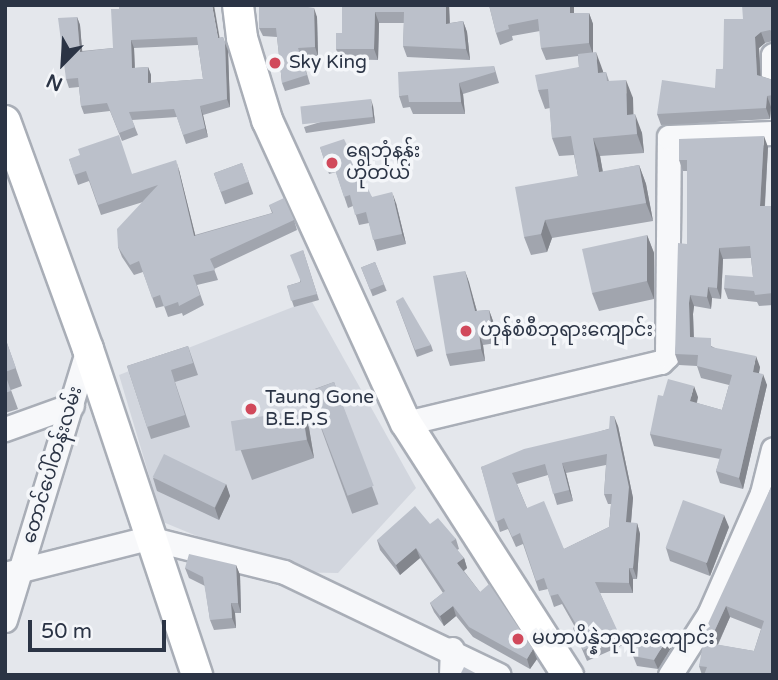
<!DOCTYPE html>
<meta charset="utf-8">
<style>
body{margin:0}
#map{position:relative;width:778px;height:680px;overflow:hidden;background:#e4e7ec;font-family:"Varela Round","Noto Sans Myanmar",sans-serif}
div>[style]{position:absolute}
.built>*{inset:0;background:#d2d6de}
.roads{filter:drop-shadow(2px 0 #a9aeb7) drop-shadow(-2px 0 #a9aeb7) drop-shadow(0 2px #a9aeb7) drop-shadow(0 -2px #a9aeb7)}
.minor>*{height:23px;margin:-11.5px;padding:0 11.5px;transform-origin:11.5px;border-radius:11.5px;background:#f7f8fa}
.major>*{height:30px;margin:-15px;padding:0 15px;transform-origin:15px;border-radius:15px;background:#fff}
.wall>*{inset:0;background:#a1a5ae;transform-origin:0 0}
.shaded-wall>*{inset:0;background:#83868d}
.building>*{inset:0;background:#bbc0ca;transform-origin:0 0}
.dots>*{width:19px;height:19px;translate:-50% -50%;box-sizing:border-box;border:4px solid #f4f6f9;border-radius:50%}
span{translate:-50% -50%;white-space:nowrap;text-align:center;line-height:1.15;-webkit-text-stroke:7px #f4f6f9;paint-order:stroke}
.poi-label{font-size:19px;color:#2b3445}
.left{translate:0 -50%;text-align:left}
.street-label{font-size:19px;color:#2b3445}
.frame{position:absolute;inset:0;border:7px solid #2b3445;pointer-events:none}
.north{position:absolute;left:28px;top:28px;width:70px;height:70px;-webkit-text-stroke:5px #f4f6f9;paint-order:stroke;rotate:204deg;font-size:19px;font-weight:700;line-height:28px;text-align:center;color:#2b3445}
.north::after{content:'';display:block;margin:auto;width:24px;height:32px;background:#2b3445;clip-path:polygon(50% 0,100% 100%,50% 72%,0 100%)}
.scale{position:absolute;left:28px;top:620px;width:138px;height:32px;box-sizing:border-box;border:4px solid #2b3445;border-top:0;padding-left:9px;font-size:21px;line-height:24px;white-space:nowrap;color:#2b3445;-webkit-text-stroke:5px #f4f6f9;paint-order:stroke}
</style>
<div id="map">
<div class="built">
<i style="clip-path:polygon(311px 300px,416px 488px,338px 573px,284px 572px,163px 522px,119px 375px)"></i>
</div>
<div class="roads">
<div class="minor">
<i style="left:773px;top:55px;width:24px;rotate:90deg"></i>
<i style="left:406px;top:423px;width:262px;rotate:-13.5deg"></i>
<i style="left:661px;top:362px;width:8px;rotate:-45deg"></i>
<i style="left:667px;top:356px;width:219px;rotate:-89.5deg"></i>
<i style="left:669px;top:137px;width:104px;rotate:-2.2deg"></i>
<i style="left:5px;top:429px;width:71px;rotate:-19.7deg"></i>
<i style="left:5px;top:574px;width:147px;rotate:-14.1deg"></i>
<i style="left:148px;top:538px;width:140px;rotate:14deg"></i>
<i style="left:284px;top:572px;width:238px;rotate:25.6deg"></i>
<i style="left:5px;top:620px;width:283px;rotate:-73deg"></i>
<i style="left:451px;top:675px;width:26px;rotate:-88deg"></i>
<i style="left:670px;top:675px;width:72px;rotate:-57.4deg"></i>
<i style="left:709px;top:614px;width:132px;rotate:-66.3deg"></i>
<i style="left:762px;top:493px;width:45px;rotate:-76deg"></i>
</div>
<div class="major">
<i style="left:238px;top:5px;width:33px;rotate:83deg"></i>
<i style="left:242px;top:38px;width:86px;rotate:73deg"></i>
<i style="left:267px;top:120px;width:333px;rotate:65.4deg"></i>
<i style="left:406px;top:423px;width:300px;rotate:57.3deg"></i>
<i style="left:5px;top:121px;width:243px;rotate:70deg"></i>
<i style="left:88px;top:349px;width:344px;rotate:71.5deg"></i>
</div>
</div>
<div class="wall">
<i style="clip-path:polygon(342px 5px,449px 5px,450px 23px,463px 21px,467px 32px,470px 60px,407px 57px,403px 46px,404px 23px,379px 23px,378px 60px,340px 59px,336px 49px,342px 33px)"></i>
<i style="clip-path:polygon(489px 5px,574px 5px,574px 13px,589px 13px,593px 24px,593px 53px,603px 72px,606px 72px,609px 81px,633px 98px,633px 114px,642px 133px,644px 153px,600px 156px,603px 172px,639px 165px,646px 184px,653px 221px,552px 238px,547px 252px,531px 255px,524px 237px,578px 176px,574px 155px,559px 156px,552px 138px,550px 108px,545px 109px,538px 90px,579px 67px,578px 56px,546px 60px,541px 48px,540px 31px,512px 36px,513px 40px,500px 45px,496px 33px)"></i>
<i style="clip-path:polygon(773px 5px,773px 41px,765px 43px,759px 48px,761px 76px,773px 80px,773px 107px,771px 107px,770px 119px,661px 125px,657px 114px,715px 88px,743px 19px)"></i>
<i style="clip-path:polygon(305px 7px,317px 17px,318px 56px,302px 57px,310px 84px,285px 91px,282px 83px,277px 37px,263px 36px,259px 28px)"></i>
<i style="clip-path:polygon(evenodd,119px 9px,219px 38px,223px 37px,228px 51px,230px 107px,203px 115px,208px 137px,186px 144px,177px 117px,132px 120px,138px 135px,122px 141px,110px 111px,84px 114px,81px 106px,79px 87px,69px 88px,66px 79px,77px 17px,80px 25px,82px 51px,113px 48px,119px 9px,198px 45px,203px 79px,151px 83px,151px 75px,148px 67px,135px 68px,134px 48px,198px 45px)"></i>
<i style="clip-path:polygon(494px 66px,499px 83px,463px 94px,465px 114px,413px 114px,410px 107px,403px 108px,399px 96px)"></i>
<i style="clip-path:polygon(373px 106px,375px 123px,306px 133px,304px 127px)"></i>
<i style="clip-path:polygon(320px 147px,372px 197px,396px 203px,406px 244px,377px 251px,369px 223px,359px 225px,353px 206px,348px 208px,336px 172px,329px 174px)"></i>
<i style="clip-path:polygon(768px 147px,765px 206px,773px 206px,773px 305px,759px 306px,757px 302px,728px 299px,724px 288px,753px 277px,751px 258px,723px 259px,721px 299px,712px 298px,711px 309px,694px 306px,693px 314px,694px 337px,715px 348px,760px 367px,759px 373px,767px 385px,743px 489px,720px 483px,716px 471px,720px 459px,654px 446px,650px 434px,663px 396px,698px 397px,697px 403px,722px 410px,729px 385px,701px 378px,697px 366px,679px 365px,675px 354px,687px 244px,687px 171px,683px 171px,679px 160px)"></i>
<i style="clip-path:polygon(69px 159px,132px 174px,179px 170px,195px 235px,272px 213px,269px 205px,294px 220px,297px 230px,214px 269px,218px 280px,197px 285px,204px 305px,183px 316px,182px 313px,168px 317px,164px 306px,156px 308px,143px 272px,134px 275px,122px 257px,118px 247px,143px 202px,101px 215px,89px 181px,78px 185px)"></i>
<i style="left:242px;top:163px;width:33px;height:30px;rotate:70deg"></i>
<i style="clip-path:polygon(647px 235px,654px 253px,654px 299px,599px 311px,592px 293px)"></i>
<i style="clip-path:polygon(303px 250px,319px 300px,294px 307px,287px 286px,300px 282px)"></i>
<i style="left:375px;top:262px;width:31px;height:15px;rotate:68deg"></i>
<i style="clip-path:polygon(465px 271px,477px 311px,489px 310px,493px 321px,496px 343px,483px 345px,485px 361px,450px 366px,446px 354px)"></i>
<i style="clip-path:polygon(396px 301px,431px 345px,433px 351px,417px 357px)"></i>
<i style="clip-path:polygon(5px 343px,7px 343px,22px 386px,11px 390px,18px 409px,5px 413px)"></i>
<i style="clip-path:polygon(188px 346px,198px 375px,175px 382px,190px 427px,151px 439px,127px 366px)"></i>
<i style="left:334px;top:382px;width:130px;height:28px;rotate:70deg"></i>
<i style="clip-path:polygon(302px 410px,309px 428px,314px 458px,252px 480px,235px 435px)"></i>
<i style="clip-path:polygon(evenodd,618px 426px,633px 498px,631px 523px,637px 523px,640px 534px,637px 579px,633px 579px,633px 593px,600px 593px,623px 645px,587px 661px,573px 628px,575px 627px,562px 604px,554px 607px,548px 589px,539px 591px,523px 544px,516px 547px,508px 529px,500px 532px,481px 467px,618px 426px,606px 465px,604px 494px,608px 504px,611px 504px,609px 527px,564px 549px,527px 508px,517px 484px,548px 475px,557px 505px,573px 501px,566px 473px,606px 465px)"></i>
<i style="clip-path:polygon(153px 478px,226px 484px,230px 496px,219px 520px,157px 491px)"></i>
<i style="clip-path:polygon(evenodd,771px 487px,773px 675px,702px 675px,699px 666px,771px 487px,730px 617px,761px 629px,754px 651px,718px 645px,730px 617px)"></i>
<i style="clip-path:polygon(430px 524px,456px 539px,459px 549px,457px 550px,464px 558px,467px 568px,464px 571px,480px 592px,537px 659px,530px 669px,473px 637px,456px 616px,444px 626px,434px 612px,430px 603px,443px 593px,420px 558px,400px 575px,380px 550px,377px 540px)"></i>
<i style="clip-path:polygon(729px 527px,710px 576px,670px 561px,666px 548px)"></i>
<i style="clip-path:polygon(236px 565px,240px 575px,241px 613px,235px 613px,236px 628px,214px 630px,210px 620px,205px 586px,189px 578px,185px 568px)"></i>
<i style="clip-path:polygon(671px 648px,658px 669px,637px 666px,633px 656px)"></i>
</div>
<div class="shaded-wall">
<i style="clip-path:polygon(212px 5px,214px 5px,221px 46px,218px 38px)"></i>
<i style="clip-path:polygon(446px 5px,449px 5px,450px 34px,446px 24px)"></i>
<i style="clip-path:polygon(570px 5px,574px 5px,574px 24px,570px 13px)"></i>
<i style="clip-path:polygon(314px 8px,317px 17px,318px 56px,315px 47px)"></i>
<i style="clip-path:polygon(375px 12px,379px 23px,378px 60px,374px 49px)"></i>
<i style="clip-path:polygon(589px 13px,593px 24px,593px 54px,589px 43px)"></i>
<i style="clip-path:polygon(77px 17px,80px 25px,83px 60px,80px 52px)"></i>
<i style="clip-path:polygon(463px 21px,467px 32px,470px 60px,466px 49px)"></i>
<i style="clip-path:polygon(761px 32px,765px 43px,759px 48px,761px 87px,757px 75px,755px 37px)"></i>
<i style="clip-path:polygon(131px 40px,134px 48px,135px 76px,132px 68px)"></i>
<i style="clip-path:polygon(225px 43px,228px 51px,230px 107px,227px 99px)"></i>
<i style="clip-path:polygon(596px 52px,603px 71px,604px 91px,598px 73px)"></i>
<i style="clip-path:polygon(148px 67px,151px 75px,151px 92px,148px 83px)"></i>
<i style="clip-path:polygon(626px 80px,633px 98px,634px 133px,627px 115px)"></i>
<i style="clip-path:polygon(459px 83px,463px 94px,465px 114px,461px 102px)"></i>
<i style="clip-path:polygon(767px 96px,771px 107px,770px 119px,766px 108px)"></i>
<i style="clip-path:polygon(371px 99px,373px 106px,375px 123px,373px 117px)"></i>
<i style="clip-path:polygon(200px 106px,203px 115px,208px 137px,205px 128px)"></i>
<i style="clip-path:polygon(635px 114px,642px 133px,644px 153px,637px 134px)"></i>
<i style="clip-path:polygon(764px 136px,768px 147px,764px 217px,760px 206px)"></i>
<i style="clip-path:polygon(593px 138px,600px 156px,606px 191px,599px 172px)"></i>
<i style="clip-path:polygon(176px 160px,179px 170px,198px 246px,194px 236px)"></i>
<i style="clip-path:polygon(639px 165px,646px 184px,653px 221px,646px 203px)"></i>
<i style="clip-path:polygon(392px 192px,396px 203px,406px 244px,402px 234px)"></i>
<i style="clip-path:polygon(545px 220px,552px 238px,547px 252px,541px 234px)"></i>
<i style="clip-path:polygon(647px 235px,654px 253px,654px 299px,647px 281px)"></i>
<i style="clip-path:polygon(719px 248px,723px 259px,721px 299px,717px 288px)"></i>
<i style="clip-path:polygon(465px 271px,469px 282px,480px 323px,475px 311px)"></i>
<i style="clip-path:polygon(708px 287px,712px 298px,711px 309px,707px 297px)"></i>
<i style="clip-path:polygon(690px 295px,694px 306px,693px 314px,694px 348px,690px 337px,689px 303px)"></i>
<i style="clip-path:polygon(489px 310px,493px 321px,496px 343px,492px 331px)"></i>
<i style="clip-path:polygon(479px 333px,483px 345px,485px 361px,481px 349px)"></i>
<i style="clip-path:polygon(756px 356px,760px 367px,757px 383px,753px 372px)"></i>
<i style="clip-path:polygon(763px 374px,767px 385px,743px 489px,739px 478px)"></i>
<i style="clip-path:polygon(694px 386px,698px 397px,694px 412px,690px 401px)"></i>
<i style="clip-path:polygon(302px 410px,309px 428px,314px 458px,307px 440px)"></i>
<i style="clip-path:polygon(614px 416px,618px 426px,633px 498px,630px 533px,626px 522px)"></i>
<i style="clip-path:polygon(562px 463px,566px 473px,573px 501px,569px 490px)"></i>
<i style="clip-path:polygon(226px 484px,230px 496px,219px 520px,215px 508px)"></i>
<i style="clip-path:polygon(724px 515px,729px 527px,710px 576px,706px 563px)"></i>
<i style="clip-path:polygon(637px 523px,640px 534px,637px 579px,633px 568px)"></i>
<i style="clip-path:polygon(416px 548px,420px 558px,400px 575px,396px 565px)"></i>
<i style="clip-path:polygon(464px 558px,467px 568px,461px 573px,457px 563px)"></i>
<i style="clip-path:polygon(236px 565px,240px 575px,241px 613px,238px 603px)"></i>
<i style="clip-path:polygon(629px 568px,633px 579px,633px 593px,629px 583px)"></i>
<i style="clip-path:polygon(231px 603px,235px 613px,236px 628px,232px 618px)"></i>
<i style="clip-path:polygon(453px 606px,456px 616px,444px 626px,440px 616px)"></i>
<i style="clip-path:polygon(726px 606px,730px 617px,713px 655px,709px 643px)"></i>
<i style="clip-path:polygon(667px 639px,671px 648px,658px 669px,654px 660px)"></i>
<i style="clip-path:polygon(533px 649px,537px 659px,530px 669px,527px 659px)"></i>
</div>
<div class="building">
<i style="clip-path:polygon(evenodd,119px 5px,212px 5px,218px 38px,223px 37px,225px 43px,227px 99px,200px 106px,205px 128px,183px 135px,174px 109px,129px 112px,135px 127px,119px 133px,107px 103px,81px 106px,78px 78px,66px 79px,58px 18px,77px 17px,80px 52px,113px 48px,111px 9px,119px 9px,119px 5px,197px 37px,203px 79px,148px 83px,148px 67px,132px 68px,131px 40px,197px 37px)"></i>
<i style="clip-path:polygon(259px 5px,302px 5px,302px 6px,314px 8px,315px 47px,298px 48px,307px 75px,282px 83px,276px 28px,259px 28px)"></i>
<i style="clip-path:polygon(342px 5px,446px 5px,446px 24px,463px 21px,466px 49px,403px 46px,404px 12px,375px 12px,374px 49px,336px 49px,336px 33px,342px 33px)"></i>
<i style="clip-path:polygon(489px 5px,570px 5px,570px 13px,589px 13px,589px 43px,541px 48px,538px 19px,508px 25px,509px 29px,496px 33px)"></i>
<i style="clip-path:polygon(742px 5px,773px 5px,773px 32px,770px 30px,761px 32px,755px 37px,757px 75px,773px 80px,773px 95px,767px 96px,766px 108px,657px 114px,662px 80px,715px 88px,716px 69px,723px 69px,724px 19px,743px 19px)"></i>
<i style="clip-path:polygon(596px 52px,598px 73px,606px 72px,607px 81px,626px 80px,627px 115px,635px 114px,637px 134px,593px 138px,599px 172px,639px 165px,646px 203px,545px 220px,541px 234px,524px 237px,515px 187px,578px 176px,571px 136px,552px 138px,548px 89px,538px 90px,535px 75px,579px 67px,578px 54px)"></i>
<i style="clip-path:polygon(494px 66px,495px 72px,459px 83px,461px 102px,409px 102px,408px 95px,399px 96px,398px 72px)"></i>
<i style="left:371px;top:99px;width:18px;height:71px;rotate:84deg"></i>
<i style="clip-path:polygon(119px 135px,132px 174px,176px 160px,194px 236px,273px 213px,269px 205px,284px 198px,294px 220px,210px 259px,215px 270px,193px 275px,200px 295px,179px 306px,178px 302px,164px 307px,160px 295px,152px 298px,139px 261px,130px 265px,118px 247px,117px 229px,158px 185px,98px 205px,86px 171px,74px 175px,69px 159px,80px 155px,78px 149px)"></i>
<i style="clip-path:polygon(764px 136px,760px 206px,773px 206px,773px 293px,755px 295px,754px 291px,724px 288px,725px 275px,753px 277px,750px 246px,719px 248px,717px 288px,708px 287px,707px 297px,690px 295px,689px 303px,690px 337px,711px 338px,711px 347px,756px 356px,753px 372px,763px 374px,739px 478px,716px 471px,722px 449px,650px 434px,658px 395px,663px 396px,668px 379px,694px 386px,690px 401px,722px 410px,732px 375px,697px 366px,698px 355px,675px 354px,678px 243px,687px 244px,687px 160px,679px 160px,679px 139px)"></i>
<i style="clip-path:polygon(344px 139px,372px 197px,392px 192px,402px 234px,373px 240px,366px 212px,355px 215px,350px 195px,344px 197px,332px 161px,325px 163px,320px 147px)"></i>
<i style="left:242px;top:163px;width:20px;height:30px;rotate:70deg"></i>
<i style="clip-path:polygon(647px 235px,647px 281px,592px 293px,582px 249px)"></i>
<i style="clip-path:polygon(303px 250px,317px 294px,291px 301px,287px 286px,301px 282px,290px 255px)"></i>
<i style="left:375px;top:262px;width:24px;height:15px;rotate:68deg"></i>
<i style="clip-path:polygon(465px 271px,475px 311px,489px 310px,492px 331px,479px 333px,481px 349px,446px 354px,433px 276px)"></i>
<i style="clip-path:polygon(403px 297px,431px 345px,415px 350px,396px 301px)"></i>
<i style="clip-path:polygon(5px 343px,7px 343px,16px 368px,5px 372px)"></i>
<i style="clip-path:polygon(188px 346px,193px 363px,171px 370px,185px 415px,147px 427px,127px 366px)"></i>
<i style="clip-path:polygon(5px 374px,11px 391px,5px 393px)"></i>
<i style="left:334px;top:382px;width:111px;height:28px;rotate:69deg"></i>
<i style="left:302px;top:410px;width:30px;height:72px;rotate:81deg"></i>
<i style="clip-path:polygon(evenodd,610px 416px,614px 416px,629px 487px,626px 522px,637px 523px,633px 568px,629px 568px,629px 583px,595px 582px,619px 634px,583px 650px,573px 628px,577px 626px,558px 594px,550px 596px,544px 578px,536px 581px,520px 533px,512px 537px,504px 518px,496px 522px,481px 467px,524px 449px,609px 429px,610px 416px,607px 454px,604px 494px,612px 494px,609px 527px,564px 549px,544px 501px,527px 508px,512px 473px,545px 464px,553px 494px,569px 490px,562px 463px,607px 454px)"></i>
<i style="left:164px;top:454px;width:69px;height:26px;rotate:26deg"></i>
<i style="clip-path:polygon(evenodd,773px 479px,773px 552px,772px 555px,773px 555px,773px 675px,704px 675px,707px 667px,699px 666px,706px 628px,771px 487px,773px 479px,726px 606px,764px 621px,754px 651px,709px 643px,726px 606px)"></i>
<i style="left:683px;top:500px;width:44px;height:51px;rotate:20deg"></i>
<i style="clip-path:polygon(415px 506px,430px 524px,438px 518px,456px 539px,451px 542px,464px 558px,457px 563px,480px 592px,489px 584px,533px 649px,527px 659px,469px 627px,453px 606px,440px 616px,430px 603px,445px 591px,416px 548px,396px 565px,377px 540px)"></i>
<i style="clip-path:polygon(189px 554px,236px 565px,238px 603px,231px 603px,232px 618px,210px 620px,203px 577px,185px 568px)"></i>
<i style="clip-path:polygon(643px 631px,667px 639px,654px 660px,633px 656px)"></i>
<i style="clip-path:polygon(464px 667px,479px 675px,460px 675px)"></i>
</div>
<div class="dots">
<i style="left:275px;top:63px;background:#d1495b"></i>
<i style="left:332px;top:163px;background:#d1495b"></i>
<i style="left:466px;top:331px;background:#d1495b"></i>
<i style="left:251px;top:409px;background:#d1495b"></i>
<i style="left:518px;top:639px;background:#d1495b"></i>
</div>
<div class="poi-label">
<span class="left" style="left:289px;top:63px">Sky King</span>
<span class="left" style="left:346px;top:163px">ရွှေဘုံနန်း<br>ဟိုတယ်</span>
<span class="left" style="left:480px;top:331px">ဟုန်စံစီဘုရားကျောင်း</span>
<span class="left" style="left:265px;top:409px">Taung Gone<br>B.E.P.S</span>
<span class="left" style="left:532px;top:639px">မဟာပိန္နဲဘုရားကျောင်း</span>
</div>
<div class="street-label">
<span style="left:53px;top:465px;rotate:-73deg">တောင်ပေါ်တန်းလမ်း</span>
</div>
<div class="frame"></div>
<div class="north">N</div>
<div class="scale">50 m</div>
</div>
